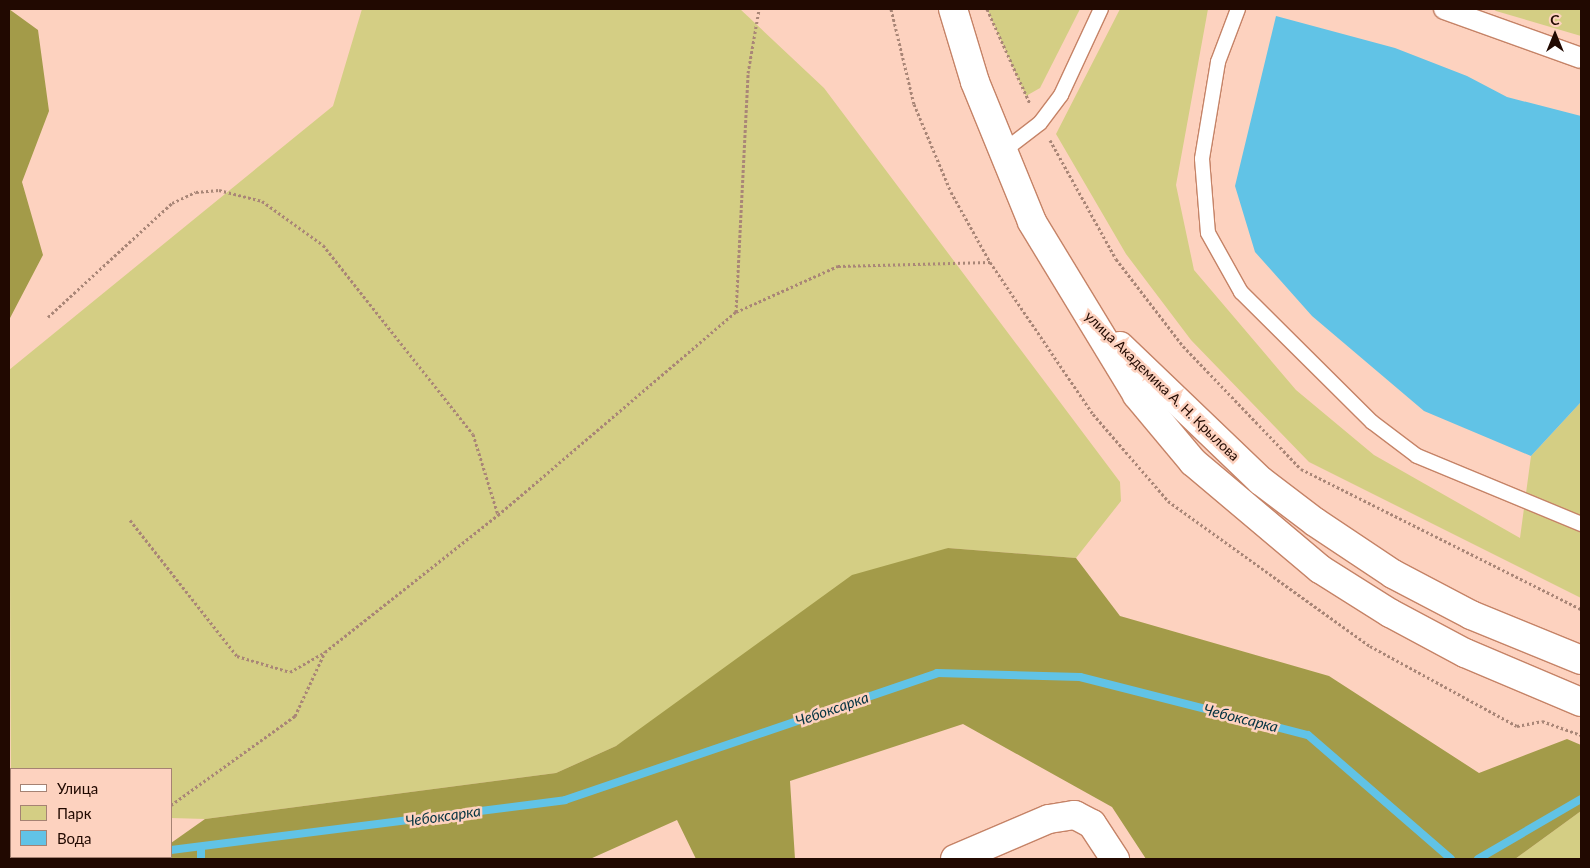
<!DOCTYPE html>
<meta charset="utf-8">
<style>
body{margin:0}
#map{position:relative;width:1590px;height:868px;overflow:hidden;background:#fdd2bf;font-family:Lato,sans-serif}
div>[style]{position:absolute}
.green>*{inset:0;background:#d4ce84}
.forest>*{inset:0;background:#a39b49}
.water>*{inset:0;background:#61c3e6}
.stream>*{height:8px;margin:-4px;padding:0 4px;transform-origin:4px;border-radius:4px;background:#61c3e6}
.path>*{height:3px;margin-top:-1.5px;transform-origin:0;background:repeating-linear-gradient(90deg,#a98677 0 2.5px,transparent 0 5px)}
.roads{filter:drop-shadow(1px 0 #c58367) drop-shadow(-1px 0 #c58367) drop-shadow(0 1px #c58367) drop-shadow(0 -1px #c58367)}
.service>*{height:14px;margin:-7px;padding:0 7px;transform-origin:7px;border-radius:7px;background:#fff}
.pedestrian>*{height:20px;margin:-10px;padding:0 10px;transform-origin:10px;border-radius:10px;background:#fff}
.minor>*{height:28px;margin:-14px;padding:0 14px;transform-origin:14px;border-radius:14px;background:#fff}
.secondary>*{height:28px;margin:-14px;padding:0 14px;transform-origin:14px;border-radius:14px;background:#fff}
span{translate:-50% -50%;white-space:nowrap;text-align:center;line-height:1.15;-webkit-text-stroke:5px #fdd2bf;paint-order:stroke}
.street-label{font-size:14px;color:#210901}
.water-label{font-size:15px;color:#043342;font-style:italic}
.frame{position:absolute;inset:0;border:10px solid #210901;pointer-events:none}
.legend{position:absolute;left:10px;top:768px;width:162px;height:90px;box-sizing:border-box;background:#fdd2bf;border:1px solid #a58273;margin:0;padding:6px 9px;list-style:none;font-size:15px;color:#210901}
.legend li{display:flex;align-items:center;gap:10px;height:25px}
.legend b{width:25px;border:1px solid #a58273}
.north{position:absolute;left:1530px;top:10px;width:50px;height:50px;-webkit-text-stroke:4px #fdd2bf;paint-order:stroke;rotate:0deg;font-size:14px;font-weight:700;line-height:20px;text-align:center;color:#210901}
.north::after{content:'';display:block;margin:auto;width:18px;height:22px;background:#210901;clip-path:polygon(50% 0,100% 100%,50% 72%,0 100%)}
</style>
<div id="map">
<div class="green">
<i style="clip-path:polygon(362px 9px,740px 9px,824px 88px,1120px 482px,1121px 501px,1076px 558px,948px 548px,616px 746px,556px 773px,205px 819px,171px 818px,171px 769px,11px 769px,11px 781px,9px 370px,333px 106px)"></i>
<i style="clip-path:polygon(987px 9px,1080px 9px,1040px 88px,1026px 96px)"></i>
<i style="clip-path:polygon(1120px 9px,1208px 9px,1176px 185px,1194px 270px,1296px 390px,1374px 455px,1520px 538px,1531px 456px,1581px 402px,1581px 598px,1309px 462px,1191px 340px,1126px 254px,1056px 134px)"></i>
<i style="clip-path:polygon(1493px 9px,1581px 9px,1581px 36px,1496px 11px)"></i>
<i style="clip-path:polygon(1581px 811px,1581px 859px,1515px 859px)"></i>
</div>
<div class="forest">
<i style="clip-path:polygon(9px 9px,38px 30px,49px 111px,22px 182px,43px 255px,9px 320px)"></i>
<i style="clip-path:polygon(948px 548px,1076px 558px,1120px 616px,1329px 676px,1479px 773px,1567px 739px,1581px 745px,1581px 811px,1515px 859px,1146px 859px,1112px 807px,963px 724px,790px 781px,795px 859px,696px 859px,677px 820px,590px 859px,149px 859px,171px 857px,171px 843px,205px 819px,556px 773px,616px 746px,852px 575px)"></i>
</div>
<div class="water">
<i style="clip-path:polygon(1276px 16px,1395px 48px,1467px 76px,1507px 97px,1581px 116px,1581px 402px,1531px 456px,1424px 411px,1312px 316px,1255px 252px,1235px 186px)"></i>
</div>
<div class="stream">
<i style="left:9px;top:840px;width:2px"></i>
<i style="left:201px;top:849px;width:10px;rotate:90deg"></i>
<i style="left:171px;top:850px;width:397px;rotate:-7.2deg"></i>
<i style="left:565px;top:800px;width:393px;rotate:-18.8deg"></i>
<i style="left:937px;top:673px;width:143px;rotate:1.6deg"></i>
<i style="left:1080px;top:677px;width:235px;rotate:14.3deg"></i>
<i style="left:1308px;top:735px;width:189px;rotate:40.9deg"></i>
<i style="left:1478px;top:859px;width:119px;rotate:-30.2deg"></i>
</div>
<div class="path">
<i style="left:891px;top:9px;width:98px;rotate:76.4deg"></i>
<i style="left:914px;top:104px;width:95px;rotate:67.2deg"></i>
<i style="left:951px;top:192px;width:80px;rotate:60.9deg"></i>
<i style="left:990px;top:262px;width:184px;rotate:55.9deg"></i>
<i style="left:1093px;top:414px;width:115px;rotate:49.2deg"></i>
<i style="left:1168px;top:501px;width:249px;rotate:35.7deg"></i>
<i style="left:1370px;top:646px;width:167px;rotate:28.6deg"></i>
<i style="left:1517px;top:726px;width:25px;rotate:-11deg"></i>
<i style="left:1542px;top:721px;width:41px;rotate:19.7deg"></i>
<i style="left:987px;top:9px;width:104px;rotate:65.6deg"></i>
<i style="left:1050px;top:140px;width:136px;rotate:61deg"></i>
<i style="left:1116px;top:259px;width:110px;rotate:52.4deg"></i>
<i style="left:1183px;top:346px;width:170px;rotate:46.2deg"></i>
<i style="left:1301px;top:469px;width:313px;rotate:26.6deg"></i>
<i style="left:736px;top:312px;width:112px;rotate:-24.3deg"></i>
<i style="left:838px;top:266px;width:152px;rotate:-1.5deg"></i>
<i style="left:48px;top:317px;width:168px;rotate:-42.6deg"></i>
<i style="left:172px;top:203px;width:26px;rotate:-25deg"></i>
<i style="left:196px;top:192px;width:23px;rotate:-5deg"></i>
<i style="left:219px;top:190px;width:44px;rotate:14.3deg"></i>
<i style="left:262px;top:201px;width:75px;rotate:35.8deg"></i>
<i style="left:323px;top:245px;width:241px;rotate:51.6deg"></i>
<i style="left:473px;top:434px;width:85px;rotate:72.8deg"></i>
<i style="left:130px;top:520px;width:173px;rotate:51.8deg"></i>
<i style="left:237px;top:656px;width:55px;rotate:16.8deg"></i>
<i style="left:290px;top:672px;width:40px;rotate:-29.7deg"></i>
<i style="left:171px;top:805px;width:153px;rotate:-35.7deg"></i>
<i style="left:295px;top:716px;width:71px;rotate:-64.9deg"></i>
<i style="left:325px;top:652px;width:221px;rotate:-38.4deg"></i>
<i style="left:498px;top:515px;width:313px;rotate:-40.5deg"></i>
<i style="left:736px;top:312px;width:239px;rotate:-87.1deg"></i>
<i style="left:748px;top:73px;width:65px;rotate:-80.2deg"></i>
<i style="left:108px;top:859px;width:3px;rotate:-45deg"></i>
</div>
<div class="roads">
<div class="service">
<i style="left:1238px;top:9px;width:57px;rotate:110.7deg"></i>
<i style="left:1218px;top:62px;width:98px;rotate:99.4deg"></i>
<i style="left:1202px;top:159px;width:74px;rotate:85.4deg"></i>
<i style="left:1208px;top:233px;width:68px;rotate:60.8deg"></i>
<i style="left:1241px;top:292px;width:185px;rotate:44.8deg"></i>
<i style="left:1372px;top:422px;width:56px;rotate:37.1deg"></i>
<i style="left:1417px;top:456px;width:178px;rotate:22.5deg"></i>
<i style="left:1001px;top:153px;width:49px;rotate:-37.6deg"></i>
<i style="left:1040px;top:123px;width:35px;rotate:-53deg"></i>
<i style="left:1061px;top:95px;width:95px;rotate:-65.1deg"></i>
</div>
<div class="pedestrian">
<i style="left:1444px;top:9px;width:145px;rotate:19.7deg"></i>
</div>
<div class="minor">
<i style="left:955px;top:859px;width:102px;rotate:-23.1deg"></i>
<i style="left:1049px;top:819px;width:26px;rotate:-9deg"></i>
<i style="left:1075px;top:815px;width:19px;rotate:28deg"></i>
<i style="left:1092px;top:824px;width:42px;rotate:56.7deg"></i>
</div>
<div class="secondary">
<i style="left:953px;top:9px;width:76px;rotate:73.2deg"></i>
<i style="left:975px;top:82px;width:151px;rotate:67.8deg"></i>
<i style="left:1032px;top:222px;width:202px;rotate:58.7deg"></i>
<i style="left:1137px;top:395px;width:87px;rotate:50.1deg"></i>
<i style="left:1193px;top:462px;width:166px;rotate:40.1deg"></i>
<i style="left:1320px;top:569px;width:83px;rotate:32.2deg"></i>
<i style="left:1390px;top:613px;width:85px;rotate:28.1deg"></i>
<i style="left:1465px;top:653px;width:126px;rotate:22.9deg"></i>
<i style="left:1120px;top:346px;width:195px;rotate:43.8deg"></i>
<i style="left:1261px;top:481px;width:68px;rotate:37.2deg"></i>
<i style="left:1315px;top:522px;width:94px;rotate:33.7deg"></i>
<i style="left:1393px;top:574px;width:88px;rotate:27.7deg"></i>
<i style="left:1471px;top:615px;width:119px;rotate:22.2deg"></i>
</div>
</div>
<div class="street-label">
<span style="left:1162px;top:386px;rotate:44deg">улица Академика А. Н. Крылова</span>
</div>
<div class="water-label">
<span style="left:832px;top:709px;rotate:-19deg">Чебоксарка</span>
<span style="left:1241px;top:718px;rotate:14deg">Чебоксарка</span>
<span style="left:443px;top:816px;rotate:-8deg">Чебоксарка</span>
</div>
<div class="frame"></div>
<ul class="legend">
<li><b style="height:6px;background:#fff"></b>Улица</li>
<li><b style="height:14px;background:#d4ce84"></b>Парк</li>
<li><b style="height:14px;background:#61c3e6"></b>Вода</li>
</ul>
<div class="north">С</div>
</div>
